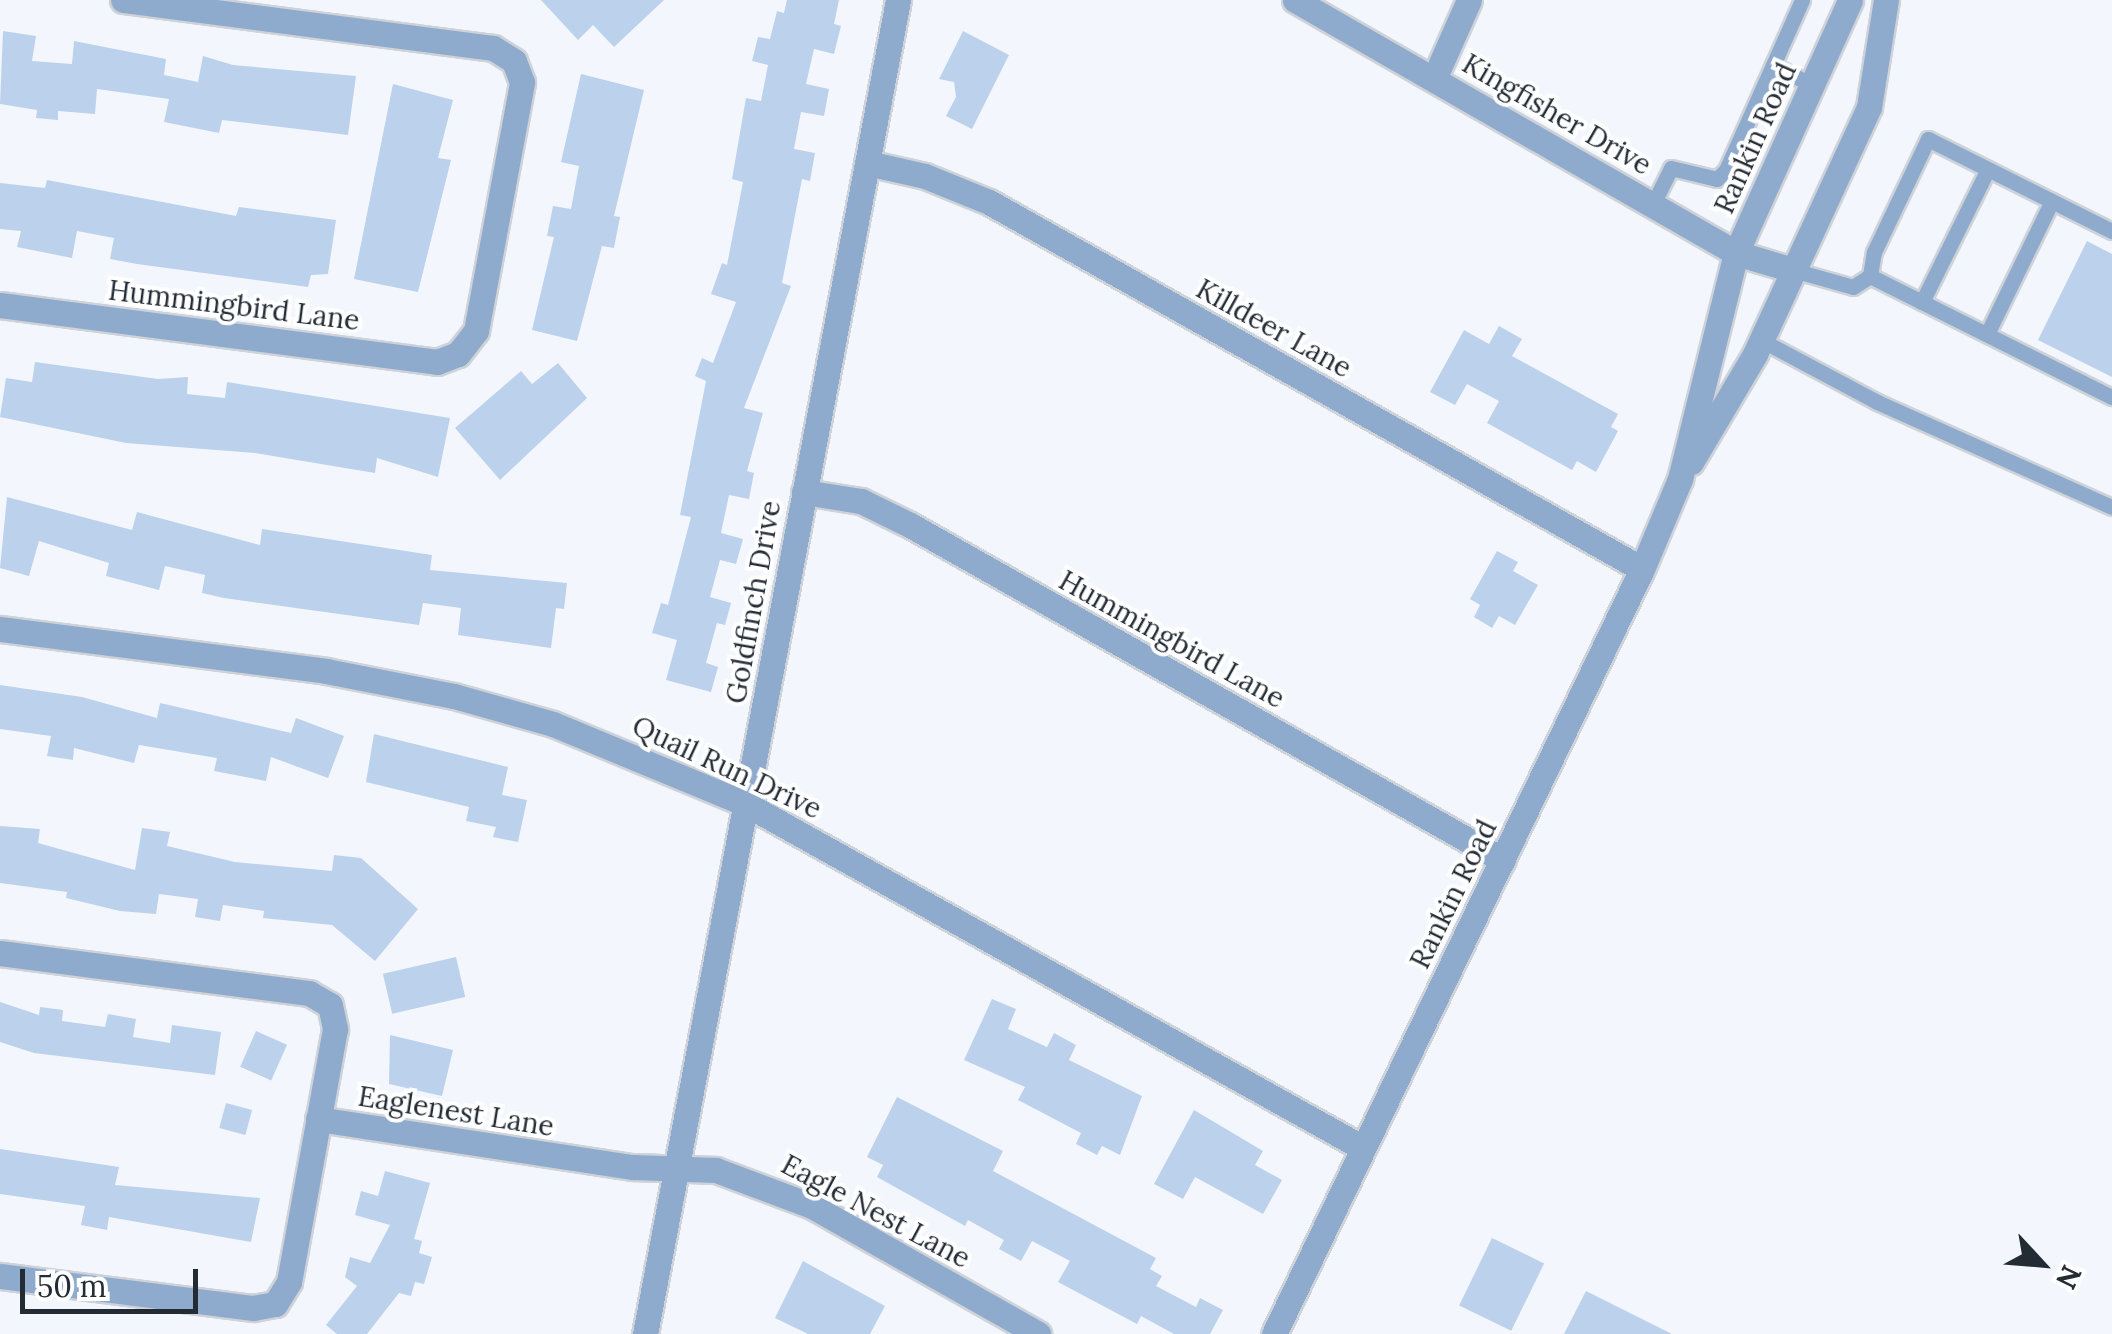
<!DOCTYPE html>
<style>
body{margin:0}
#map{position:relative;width:2112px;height:1334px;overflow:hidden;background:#f3f7fd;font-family:Lora,serif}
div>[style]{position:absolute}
.building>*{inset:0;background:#bcd1eb;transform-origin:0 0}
.roads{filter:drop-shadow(2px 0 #ced2d9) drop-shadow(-2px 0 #ced2d9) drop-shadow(0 2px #ced2d9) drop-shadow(0 -2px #ced2d9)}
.service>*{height:15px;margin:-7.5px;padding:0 7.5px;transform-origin:7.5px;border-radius:7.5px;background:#8eaacc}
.minor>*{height:25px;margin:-12.5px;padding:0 12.5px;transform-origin:12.5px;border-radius:12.5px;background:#8eaacc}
.tertiary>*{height:25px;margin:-12.5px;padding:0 12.5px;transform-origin:12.5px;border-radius:12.5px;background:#8eaacc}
span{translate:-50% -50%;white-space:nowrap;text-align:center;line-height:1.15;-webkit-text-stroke:8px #fff;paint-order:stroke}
.street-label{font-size:28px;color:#232b35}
.north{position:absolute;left:1992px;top:1214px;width:100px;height:100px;-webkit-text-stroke:8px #fff;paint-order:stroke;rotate:116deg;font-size:28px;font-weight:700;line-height:40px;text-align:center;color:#232b35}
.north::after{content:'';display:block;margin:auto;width:35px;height:45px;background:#232b35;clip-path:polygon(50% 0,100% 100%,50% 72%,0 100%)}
.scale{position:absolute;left:20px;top:1269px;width:178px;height:45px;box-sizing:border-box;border:5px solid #232b35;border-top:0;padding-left:12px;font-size:30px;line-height:35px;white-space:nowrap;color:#232b35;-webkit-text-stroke:8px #fff;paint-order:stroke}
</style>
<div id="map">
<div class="building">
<i style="clip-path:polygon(541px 0,664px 0,614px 47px,593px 25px,578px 40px)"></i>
<i style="clip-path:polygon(787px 0,839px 0,834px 24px,841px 26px,834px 54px,814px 49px,806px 84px,829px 89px,824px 116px,801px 112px,794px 149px,815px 153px,810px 181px,802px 179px,782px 283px,791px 286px,744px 408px,763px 413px,747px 471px,754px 473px,749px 499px,729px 495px,721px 533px,743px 539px,736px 564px,720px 560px,710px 597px,731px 603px,725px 625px,717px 623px,706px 663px,718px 667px,711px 692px,666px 680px,677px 640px,652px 633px,661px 603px,668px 605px,691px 517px,680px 515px,706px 381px,695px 376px,702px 358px,713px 363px,736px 302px,711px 294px,722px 263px,727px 265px,743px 182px,732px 179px,746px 98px,761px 101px,768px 65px,752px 61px,758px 37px,770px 39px,777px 11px,784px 13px)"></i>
<i style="clip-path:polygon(3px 31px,36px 36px,32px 61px,72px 64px,74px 41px,166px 59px,164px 75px,198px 82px,203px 56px,233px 65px,356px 76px,348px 135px,222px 120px,219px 133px,164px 122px,169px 99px,97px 89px,95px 114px,58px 111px,58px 120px,36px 118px,37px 110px,0 104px)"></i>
<i style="clip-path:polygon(963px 31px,1009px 55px,972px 129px,946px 116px,956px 97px,954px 82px,939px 79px)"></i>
<i style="clip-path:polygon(581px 74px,644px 90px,614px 216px,620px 217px,614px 248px,602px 246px,577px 341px,532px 330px,554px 237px,547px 236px,553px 206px,571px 209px,579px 166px,561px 162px)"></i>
<i style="clip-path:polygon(393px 84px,453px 100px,438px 158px,451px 160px,418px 292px,354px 279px)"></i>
<i style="clip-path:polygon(47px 180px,236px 216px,239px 207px,336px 220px,328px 274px,311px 275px,308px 287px,137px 264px,110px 259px,114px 238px,77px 231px,72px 258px,17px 247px,21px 231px,0 229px,0 183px,45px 188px)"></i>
<i style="clip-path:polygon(2087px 241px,2112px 254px,2112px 377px,2038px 340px)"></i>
<i style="clip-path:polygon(1499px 326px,1522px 339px,1512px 356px,1618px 414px,1611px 427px,1618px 431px,1596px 472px,1577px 461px,1572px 470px,1487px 423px,1499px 401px,1467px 384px,1455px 405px,1430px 392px,1464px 330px,1489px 344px)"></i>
<i style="clip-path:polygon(35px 362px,158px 379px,188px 377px,187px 394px,225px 398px,227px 382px,450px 418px,438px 477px,377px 458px,375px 473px,255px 453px,126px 443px,0 417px,6px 378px,32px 382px)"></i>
<i style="clip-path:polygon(558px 363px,587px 398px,500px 480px,455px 428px,521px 371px,532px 384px)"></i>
<i style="clip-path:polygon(7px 497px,132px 530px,137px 512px,260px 545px,262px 529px,432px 555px,430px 570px,567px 583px,564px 609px,556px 608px,551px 648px,458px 635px,461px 608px,423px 603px,419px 625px,224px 598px,202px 593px,205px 575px,165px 566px,159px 590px,106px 576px,109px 563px,39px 541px,29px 576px,0 568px)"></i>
<i style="clip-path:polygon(1497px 551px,1518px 562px,1513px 571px,1538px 585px,1515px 625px,1499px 616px,1492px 628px,1474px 617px,1480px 605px,1470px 599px)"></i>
<i style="clip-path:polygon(0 685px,82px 697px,157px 718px,160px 703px,291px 733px,296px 718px,344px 736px,328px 778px,271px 757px,266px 781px,214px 771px,217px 758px,139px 745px,134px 763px,74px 748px,73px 760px,47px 756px,51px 736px,0 729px)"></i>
<i style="clip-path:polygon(374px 734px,508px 767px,502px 795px,527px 800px,518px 842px,493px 837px,496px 827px,466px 821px,469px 807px,366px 782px)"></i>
<i style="clip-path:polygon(0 826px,40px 829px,38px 843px,135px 870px,142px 828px,170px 832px,167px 846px,235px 862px,332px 871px,334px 855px,361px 858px,418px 909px,375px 961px,332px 925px,263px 918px,264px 911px,223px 905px,220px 921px,195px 917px,198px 899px,159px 894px,156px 914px,120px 911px,66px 898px,67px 892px,0 883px)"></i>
<i style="left:456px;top:957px;width:41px;height:75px;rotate:77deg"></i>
<i style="clip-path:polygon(992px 999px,1016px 1009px,1008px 1029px,1047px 1047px,1054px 1033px,1076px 1045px,1069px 1060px,1142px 1096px,1120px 1155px,1102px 1146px,1097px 1155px,1076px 1144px,1081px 1133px,1018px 1100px,1025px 1087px,964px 1060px)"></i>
<i style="clip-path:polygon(0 1002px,39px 1015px,40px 1007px,63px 1010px,62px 1021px,105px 1027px,108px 1014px,136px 1019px,133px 1037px,170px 1043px,172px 1025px,221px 1032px,215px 1075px,34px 1053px,0 1042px)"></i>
<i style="left:256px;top:1031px;width:34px;height:39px;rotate:24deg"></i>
<i style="clip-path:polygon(390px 1035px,453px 1050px,442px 1096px,389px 1084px)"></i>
<i style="clip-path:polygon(897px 1097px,1003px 1151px,993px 1171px,1156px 1258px,1150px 1269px,1162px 1276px,1156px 1286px,1196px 1307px,1200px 1298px,1223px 1310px,1210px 1334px,1174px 1334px,1141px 1316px,1137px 1324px,1058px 1282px,1070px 1261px,1032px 1241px,1021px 1261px,999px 1249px,1004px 1240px,968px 1220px,965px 1226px,877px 1177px,883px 1165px,867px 1157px)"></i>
<i style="left:226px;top:1103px;width:27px;height:26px;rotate:15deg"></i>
<i style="clip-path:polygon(1194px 1110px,1263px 1151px,1255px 1165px,1282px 1180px,1263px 1214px,1195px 1177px,1183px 1199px,1154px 1184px)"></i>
<i style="clip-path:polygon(0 1149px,119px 1167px,115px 1185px,260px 1198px,251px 1242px,109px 1217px,107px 1230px,81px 1225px,85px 1206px,0 1194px)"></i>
<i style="clip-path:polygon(385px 1171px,430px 1183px,414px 1239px,422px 1241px,419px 1253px,432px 1257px,424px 1284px,415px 1282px,411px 1296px,399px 1293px,367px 1334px,337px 1334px,326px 1325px,357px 1286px,345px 1277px,350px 1257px,370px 1263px,390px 1225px,355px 1215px,361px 1191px,378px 1196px)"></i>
<i style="left:1492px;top:1238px;width:58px;height:75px;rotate:26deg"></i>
<i style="clip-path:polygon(803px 1261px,885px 1306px,870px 1334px,808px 1334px,775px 1318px)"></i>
<i style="clip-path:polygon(1586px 1291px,1672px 1334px,1564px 1334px)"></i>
</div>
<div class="roads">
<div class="service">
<i style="left:1773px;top:65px;width:44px;rotate:27.1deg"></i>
<i style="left:1653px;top:204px;width:40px;rotate:-63.4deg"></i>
<i style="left:1671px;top:168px;width:47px;rotate:13.4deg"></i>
<i style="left:1717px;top:179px;width:13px;rotate:-45deg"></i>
<i style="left:1726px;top:170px;width:186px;rotate:-65.9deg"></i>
<i style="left:1793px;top:270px;width:62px;rotate:15.8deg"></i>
<i style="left:1853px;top:287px;width:20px;rotate:-33deg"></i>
<i style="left:1870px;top:276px;width:271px;rotate:26.6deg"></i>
<i style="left:1870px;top:276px;width:24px;rotate:-81deg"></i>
<i style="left:1874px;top:252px;width:125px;rotate:-64.5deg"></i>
<i style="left:1928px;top:139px;width:206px;rotate:26.6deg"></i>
<i style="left:1922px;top:302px;width:148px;rotate:-63.6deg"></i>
<i style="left:1987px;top:334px;width:148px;rotate:-64deg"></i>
<i style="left:1761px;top:340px;width:132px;rotate:28.1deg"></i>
<i style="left:1877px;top:402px;width:257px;rotate:24.1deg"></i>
</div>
<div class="minor">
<i style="left:1295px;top:0;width:508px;rotate:29.84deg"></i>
<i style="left:1736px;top:253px;width:59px;rotate:16.6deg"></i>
<i style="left:1434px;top:79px;width:86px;rotate:-66.1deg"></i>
<i style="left:867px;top:163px;width:59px;rotate:12.6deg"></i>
<i style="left:925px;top:176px;width:69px;rotate:22.1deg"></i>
<i style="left:989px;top:202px;width:749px;rotate:29.34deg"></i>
<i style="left:0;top:305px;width:441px;rotate:7.4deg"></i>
<i style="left:437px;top:362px;width:22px;rotate:-21deg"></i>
<i style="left:458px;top:354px;width:29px;rotate:-52deg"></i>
<i style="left:476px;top:331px;width:253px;rotate:-79.5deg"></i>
<i style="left:522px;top:82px;width:22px;rotate:-111deg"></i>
<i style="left:514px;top:61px;width:25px;rotate:-148deg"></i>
<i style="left:493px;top:48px;width:373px;rotate:-172.6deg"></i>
<i style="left:804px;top:492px;width:58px;rotate:9deg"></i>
<i style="left:861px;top:501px;width:55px;rotate:26.1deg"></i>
<i style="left:910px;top:525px;width:681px;rotate:29.46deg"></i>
<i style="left:0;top:629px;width:329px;rotate:7.3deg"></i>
<i style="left:326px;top:671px;width:130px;rotate:11.1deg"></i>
<i style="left:454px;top:696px;width:103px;rotate:15.8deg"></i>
<i style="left:553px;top:724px;width:209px;rotate:22.5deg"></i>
<i style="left:746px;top:804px;width:706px;rotate:29.14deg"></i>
<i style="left:0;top:953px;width:312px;rotate:7.4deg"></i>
<i style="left:309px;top:993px;width:24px;rotate:30deg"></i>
<i style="left:330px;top:1005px;width:25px;rotate:78deg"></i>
<i style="left:335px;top:1029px;width:257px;rotate:100.3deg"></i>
<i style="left:289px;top:1282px;width:26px;rotate:122deg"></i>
<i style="left:275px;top:1304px;width:22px;rotate:170deg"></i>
<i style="left:253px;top:1308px;width:255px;rotate:-172.8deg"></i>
<i style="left:318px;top:1119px;width:319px;rotate:8.7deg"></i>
<i style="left:633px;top:1167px;width:83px;rotate:2.1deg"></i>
<i style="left:716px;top:1170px;width:103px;rotate:20.6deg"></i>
<i style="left:812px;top:1206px;width:260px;rotate:29.5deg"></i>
<i style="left:645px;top:1334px;width:1358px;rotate:-79.26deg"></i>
</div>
<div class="tertiary">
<i style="left:1691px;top:462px;width:126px;rotate:-59.3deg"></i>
<i style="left:1755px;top:354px;width:272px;rotate:-65.2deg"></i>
<i style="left:1869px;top:107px;width:108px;rotate:-81deg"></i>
<i style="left:1274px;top:1334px;width:849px;rotate:-64.31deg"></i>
<i style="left:1642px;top:569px;width:98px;rotate:-67.1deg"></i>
<i style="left:1680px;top:479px;width:233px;rotate:-76.1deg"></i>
<i style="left:1736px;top:253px;width:277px;rotate:-65.7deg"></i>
</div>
</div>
<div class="street-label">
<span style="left:1557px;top:114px;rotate:30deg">Kingfisher Drive</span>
<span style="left:1755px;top:138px;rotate:-66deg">Rankin Road</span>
<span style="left:234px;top:305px;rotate:7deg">Hummingbird Lane</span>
<span style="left:1274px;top:328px;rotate:29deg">Killdeer Lane</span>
<span style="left:753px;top:602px;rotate:-80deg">Goldfinch Drive</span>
<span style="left:1172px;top:639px;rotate:29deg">Hummingbird Lane</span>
<span style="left:727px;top:767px;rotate:25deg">Quail Run Drive</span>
<span style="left:1453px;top:894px;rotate:-64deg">Rankin Road</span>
<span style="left:456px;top:1111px;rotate:9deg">Eaglenest Lane</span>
<span style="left:876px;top:1211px;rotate:28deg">Eagle Nest Lane</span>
</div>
<div class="north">N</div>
<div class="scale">50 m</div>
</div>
